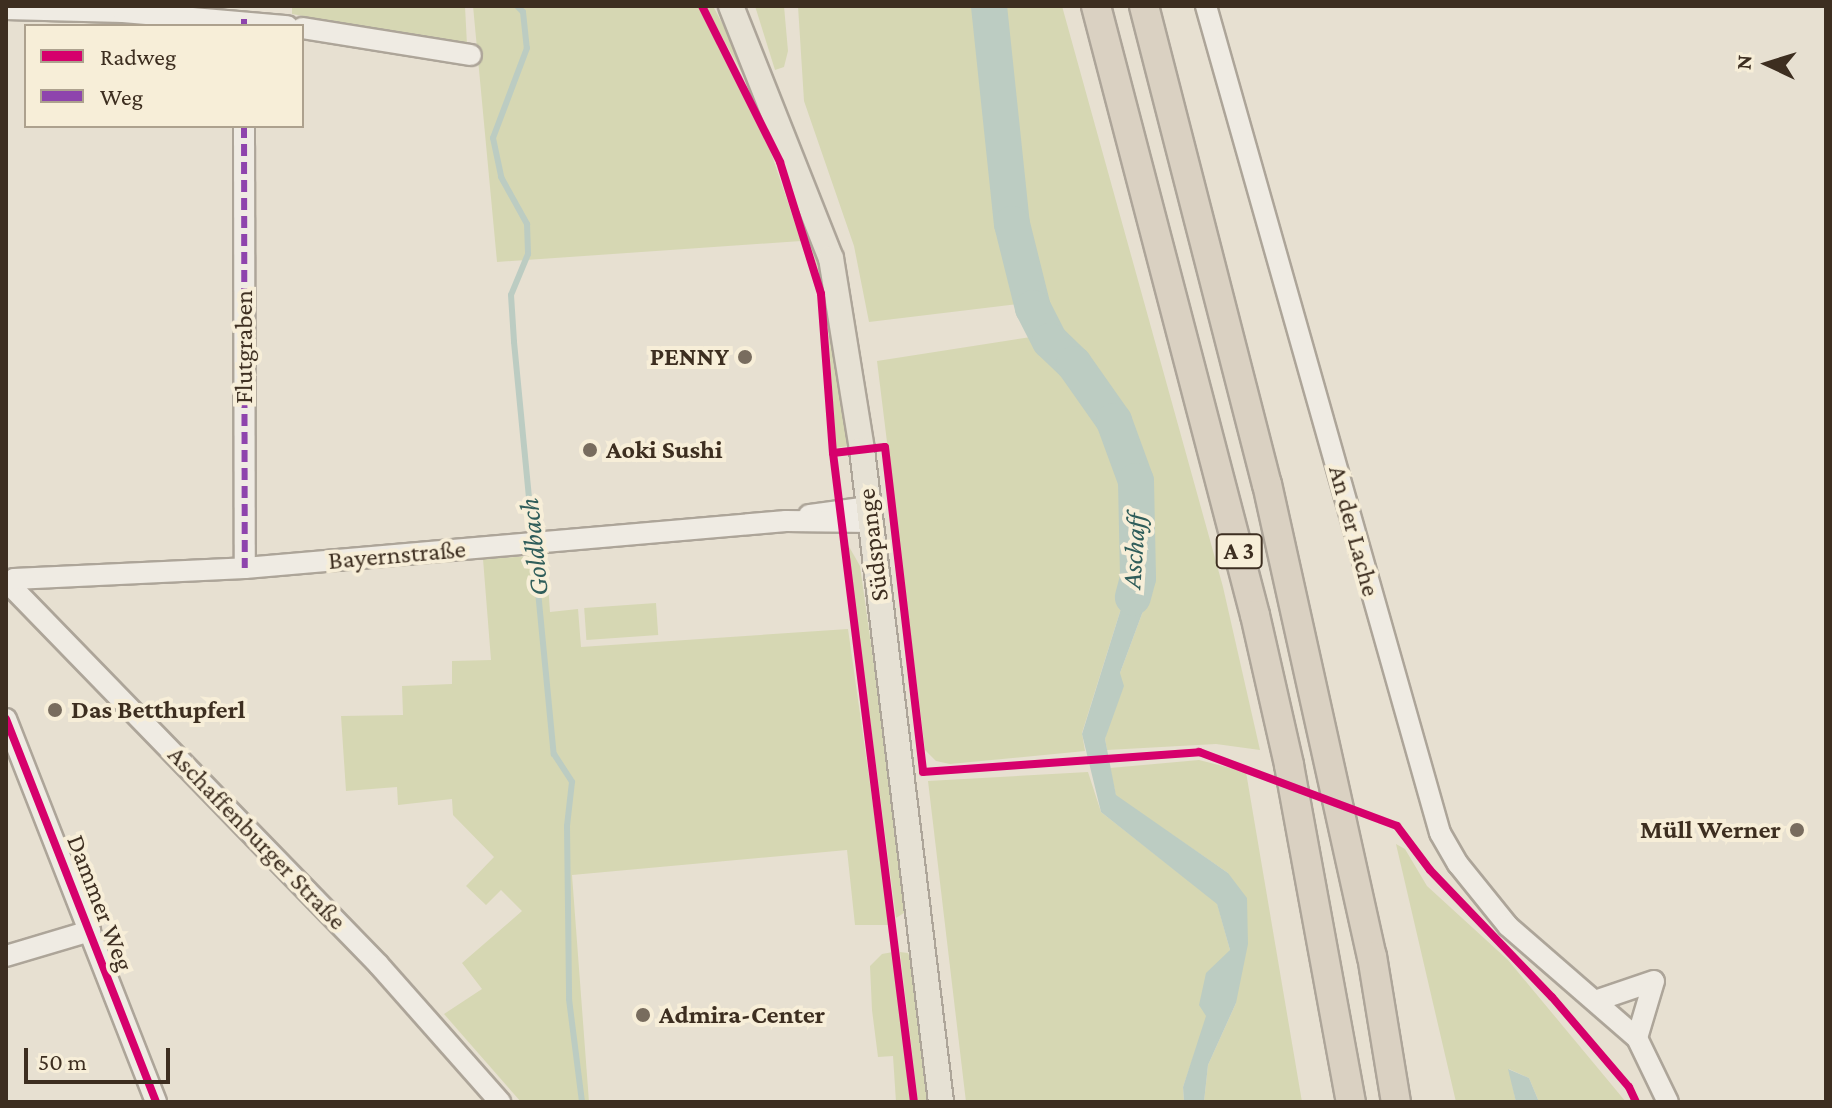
<!DOCTYPE html>
<meta charset="utf-8">
<style>
body{margin:0}
#map{position:relative;width:1832px;height:1108px;overflow:hidden;background:#e7e0d1;font-family:"Crimson Pro",serif}
div>[style]{position:absolute}
.green>*{inset:0;background:#d6d7b3;transform-origin:0 0}
.water>*{inset:0;background:#bcccc2}
.stream>*{height:6px;margin:-3px;padding:0 3px;transform-origin:3px;border-radius:3px;background:#bcccc2}
.river>*{height:36px;margin:-18px;padding:0 18px;transform-origin:18px;border-radius:18px;background:#bcccc2}
.roads{filter:drop-shadow(2px 0 #ada599) drop-shadow(-2px 0 #ada599) drop-shadow(0 2px #ada599) drop-shadow(0 -2px #ada599)}
.minor>*{height:20px;margin:-10px;padding:0 10px;transform-origin:10px;border-radius:10px;background:#efebe3}
.major>*{height:24px;margin:-12px;padding:0 12px;transform-origin:12px;border-radius:12px;background:#e6e1d4}
.highway>*{height:28px;margin:-14px;padding:0 14px;transform-origin:14px;border-radius:14px;background:#dad1c2}
.quiet>*{height:6px;margin-top:-3px;transform-origin:0;background:repeating-linear-gradient(90deg,#8e44ad 0 12px,transparent 0 18px)}
.cycleway>*{height:8px;margin:-4px;padding:0 4px;transform-origin:4px;border-radius:4px;background:#d6006c}
.dots>*{width:22px;height:22px;translate:-50% -50%;box-sizing:border-box;border:4px solid #f7eed8;border-radius:50%}
span{translate:-50% -50%;white-space:nowrap;text-align:center;line-height:1.15;-webkit-text-stroke:8px #f7eed8;paint-order:stroke}
.shield-label span{padding:2px 6px;background:#f7eed8;border:2px solid;border-radius:6px;-webkit-text-stroke-width:0}
.shield-label{font-size:24px;color:#3d2e20;font-weight:700}
.street-label{font-size:26px;color:#3d2e20}
.poi-label{font-size:26px;color:#3d2e20;font-weight:700}
.right{translate:-100% -50%;text-align:right}
.left{translate:0 -50%;text-align:left}
.water-label{font-size:28px;color:#2f5d5a;font-style:italic}
.frame{position:absolute;inset:0;border:8px solid #3d2e20;pointer-events:none}
.legend{position:absolute;left:24px;top:24px;width:280px;height:104px;box-sizing:border-box;background:#f7eed8;border:2px solid #ada18e;margin:0;padding:10px 14px;list-style:none;font-size:24px;color:#3d2e20}
.legend li{display:flex;align-items:center;gap:16px;height:40px}
.legend b{width:40px;border:2px solid #ada18e}
.north{position:absolute;left:1728px;top:24px;width:80px;height:80px;-webkit-text-stroke:6px #f7eed8;paint-order:stroke;rotate:274deg;font-size:22px;font-weight:700;line-height:32px;text-align:center;color:#3d2e20}
.north::after{content:'';display:block;margin:auto;width:28px;height:36px;background:#3d2e20;clip-path:polygon(50% 0,100% 100%,50% 72%,0 100%)}
.scale{position:absolute;left:24px;top:1048px;width:146px;height:36px;box-sizing:border-box;border:4px solid #3d2e20;border-top:0;padding-left:10px;font-size:24px;line-height:28px;white-space:nowrap;color:#3d2e20;-webkit-text-stroke:6px #f7eed8;paint-order:stroke}
</style>
<div id="map">
<div class="green">
<i style="clip-path:polygon(292px 6px,465px 6px,467px 45px,292px 14px)"></i>
<i style="clip-path:polygon(473px 6px,698px 6px,764px 132px,801px 241px,497px 262px)"></i>
<i style="clip-path:polygon(705px 6px,713px 6px,746px 68px,791px 164px,830px 296px,847px 446px,836px 448px,826px 296px,786px 166px,762px 109px)"></i>
<i style="clip-path:polygon(755px 6px,784px 6px,788px 51px,784px 67px,775px 70px)"></i>
<i style="clip-path:polygon(798px 6px,1062px 6px,1223px 587px,1260px 750px,1216px 744px,1107px 750px,1105px 739px,1120px 673px,1146px 603px,1129px 551px,1124px 599px,1082px 733px,1085px 751px,950px 764px,936px 761px,925px 750px,877px 361px,1031px 337px,1018px 304px,869px 322px,854px 246px,804px 101px)"></i>
<i style="clip-path:polygon(847px 543px,860px 566px,901px 857px,907px 911px,896px 918px)"></i>
<i style="clip-path:polygon(546px 555px,550px 612px,578px 609px,581px 647px,848px 629px,890px 925px,855px 925px,847px 850px,572px 875px,589px 1102px,521px 1102px,444px 1014px,482px 989px,462px 963px,522px 911px,501px 890px,486px 905px,466px 886px,494px 857px,453px 815px,452px 799px,398px 805px,397px 787px,346px 791px,341px 716px,403px 715px,402px 686px,452px 684px,452px 661px,491px 660px,483px 559px)"></i>
<i style="left:656px;top:603px;width:32px;height:72px;rotate:86deg"></i>
<i style="clip-path:polygon(1199px 760px,1246px 772px,1302px 1102px,1204px 1102px,1208px 1065px,1236px 1003px,1228px 873px,1116px 796px,1110px 768px)"></i>
<i style="clip-path:polygon(1088px 772px,1101px 812px,1217px 903px,1230px 950px,1183px 1087px,1184px 1102px,966px 1102px,928px 781px)"></i>
<i style="clip-path:polygon(1396px 844px,1405px 849px,1427px 886px,1508px 960px,1626px 1102px,1539px 1102px,1529px 1078px,1509px 1069px,1516px 1102px,1456px 1102px)"></i>
<i style="clip-path:polygon(893px 952px,910px 1102px,896px 1102px,893px 1056px,878px 1057px,872px 1010px,870px 966px,882px 954px)"></i>
<i style="clip-path:polygon(900px 952px,908px 953px,914px 967px,930px 1102px,918px 1102px)"></i>
</div>
<div class="water">
<i style="clip-path:polygon(1137px 547px,1147px 553px,1146px 603px,1120px 673px,1124px 686px,1105px 739px,1116px 795px,1228px 873px,1247px 898px,1248px 944px,1236px 1003px,1208px 1065px,1204px 1102px,1184px 1102px,1183px 1087px,1206px 1016px,1199px 1005px,1206px 973px,1230px 950px,1217px 904px,1101px 812px,1082px 734px,1124px 599px,1129px 551px)"></i>
<i style="clip-path:polygon(1508px 1069px,1529px 1078px,1539px 1102px,1516px 1102px)"></i>
</div>
<div class="stream">
<i style="left:517px;top:6px;width:8px;rotate:45deg"></i>
<i style="left:523px;top:12px;width:36px;rotate:84deg"></i>
<i style="left:527px;top:48px;width:96px;rotate:110.7deg"></i>
<i style="left:493px;top:138px;width:40px;rotate:78deg"></i>
<i style="left:501px;top:177px;width:54px;rotate:61deg"></i>
<i style="left:527px;top:224px;width:30px;rotate:88deg"></i>
<i style="left:528px;top:254px;width:44px;rotate:112.5deg"></i>
<i style="left:511px;top:295px;width:47px;rotate:86.3deg"></i>
<i style="left:514px;top:342px;width:414px;rotate:84.5deg"></i>
<i style="left:554px;top:754px;width:33px;rotate:57deg"></i>
<i style="left:572px;top:782px;width:44px;rotate:96.5deg"></i>
<i style="left:567px;top:826px;width:173px;rotate:89.3deg"></i>
<i style="left:569px;top:999px;width:104px;rotate:82.8deg"></i>
</div>
<div class="river">
<i style="left:989px;top:6px;width:219px;rotate:84deg"></i>
<i style="left:1012px;top:224px;width:87px;rotate:76deg"></i>
<i style="left:1033px;top:308px;width:37px;rotate:63deg"></i>
<i style="left:1050px;top:341px;width:33px;rotate:44deg"></i>
<i style="left:1074px;top:364px;width:70px;rotate:54.9deg"></i>
<i style="left:1114px;top:421px;width:64px;rotate:69.9deg"></i>
<i style="left:1136px;top:481px;width:97px;rotate:88.8deg"></i>
<i style="left:1138px;top:578px;width:20px;rotate:105deg"></i>
</div>
<div class="roads">
<div class="minor">
<i style="left:1206px;top:6px;width:859px;rotate:74.2deg"></i>
<i style="left:1440px;top:833px;width:36px;rotate:60deg"></i>
<i style="left:1458px;top:864px;width:80px;rotate:51.1deg"></i>
<i style="left:1508px;top:926px;width:171px;rotate:41deg"></i>
<i style="left:1637px;top:1038px;width:71px;rotate:64.2deg"></i>
<i style="left:6px;top:9px;width:117px;rotate:1.5deg"></i>
<i style="left:123px;top:12px;width:165px;rotate:4.9deg"></i>
<i style="left:302px;top:28px;width:171px;rotate:9.1deg"></i>
<i style="left:244px;top:126px;width:442px;rotate:89.9deg"></i>
<i style="left:809px;top:515px;width:60px;rotate:-7.7deg"></i>
<i style="left:6px;top:581px;width:535px;rotate:45.83deg"></i>
<i style="left:379px;top:965px;width:183px;rotate:48.5deg"></i>
<i style="left:6px;top:585px;width:10px;rotate:-37deg"></i>
<i style="left:14px;top:579px;width:231px;rotate:-2.7deg"></i>
<i style="left:245px;top:568px;width:543px;rotate:-4.97deg"></i>
<i style="left:786px;top:521px;width:85px;rotate:0.7deg"></i>
<i style="left:6px;top:719px;width:411px;rotate:68.6deg"></i>
<i style="left:6px;top:956px;width:88px;rotate:-16.6deg"></i>
<i style="left:1598px;top:1000px;width:59px;rotate:-18.7deg"></i>
<i style="left:1637px;top:1038px;width:59px;rotate:-73.4deg"></i>
</div>
<div class="major">
<i style="left:731px;top:6px;width:271px;rotate:68.4deg"></i>
<i style="left:831px;top:258px;width:194px;rotate:80.8deg"></i>
<i style="left:862px;top:450px;width:657px;rotate:83.09deg"></i>
</div>
<div class="highway">
<i style="left:1096px;top:6px;width:629px;rotate:75.37deg"></i>
<i style="left:1255px;top:615px;width:154px;rotate:77.2deg"></i>
<i style="left:1289px;top:765px;width:343px;rotate:79.6deg"></i>
<i style="left:1144px;top:6px;width:494px;rotate:75.6deg"></i>
<i style="left:1267px;top:484px;width:484px;rotate:77.5deg"></i>
<i style="left:1372px;top:956px;width:148px;rotate:80.7deg"></i>
</div>
</div>
<div class="quiet">
<i style="left:244px;top:19px;width:7px;rotate:90deg"></i>
<i style="left:244px;top:126px;width:442px;rotate:89.9deg"></i>
</div>
<div class="cycleway">
<i style="left:702px;top:6px;width:174px;rotate:63.4deg"></i>
<i style="left:780px;top:162px;width:138px;rotate:72.7deg"></i>
<i style="left:821px;top:294px;width:159px;rotate:85.7deg"></i>
<i style="left:833px;top:453px;width:654px;rotate:82.89deg"></i>
<i style="left:833px;top:453px;width:52px;rotate:-6.6deg"></i>
<i style="left:885px;top:447px;width:327px;rotate:83.3deg"></i>
<i style="left:923px;top:772px;width:277px;rotate:-4.1deg"></i>
<i style="left:1199px;top:752px;width:211px;rotate:20.5deg"></i>
<i style="left:1397px;top:826px;width:55px;rotate:53.1deg"></i>
<i style="left:1430px;top:870px;width:176px;rotate:46.2deg"></i>
<i style="left:1552px;top:997px;width:118px;rotate:49.5deg"></i>
<i style="left:1629px;top:1087px;width:17px;rotate:65deg"></i>
<i style="left:6px;top:719px;width:411px;rotate:68.6deg"></i>
</div>
<div class="dots">
<i style="left:745px;top:357px;background:#786c5e"></i>
<i style="left:590px;top:450px;background:#786c5e"></i>
<i style="left:55px;top:710px;background:#786c5e"></i>
<i style="left:1797px;top:830px;background:#786c5e"></i>
<i style="left:643px;top:1015px;background:#786c5e"></i>
</div>
<div class="shield-label">
<span style="left:1239px;top:551px">A 3</span>
</div>
<div class="street-label">
<span style="left:244px;top:347px;rotate:-90deg">Flutgraben</span>
<span style="left:1354px;top:531px;rotate:75deg">An der Lache</span>
<span style="left:873px;top:545px;rotate:-97deg">Südspange</span>
<span style="left:397px;top:555px;rotate:-5deg">Bayernstraße</span>
<span style="left:257px;top:838px;rotate:46deg">Aschaffenburger Straße</span>
<span style="left:100px;top:903px;rotate:69deg">Dammer Weg</span>
</div>
<div class="poi-label">
<span class="right" style="left:729px;top:357px">PENNY</span>
<span class="left" style="left:606px;top:450px">Aoki Sushi</span>
<span class="left" style="left:71px;top:710px">Das Betthupferl</span>
<span class="right" style="left:1781px;top:830px">Müll Werner</span>
<span class="left" style="left:659px;top:1015px">Admira-Center</span>
</div>
<div class="water-label">
<span style="left:534px;top:547px;rotate:-96deg">Goldbach</span>
<span style="left:1134px;top:551px;rotate:-86deg">Aschaff</span>
</div>
<div class="frame"></div>
<ul class="legend">
<li><b style="height:10px;background:#d6006c"></b>Radweg</li>
<li><b style="height:10px;background:#8e44ad"></b>Weg</li>
</ul>
<div class="north">N</div>
<div class="scale">50 m</div>
</div>
